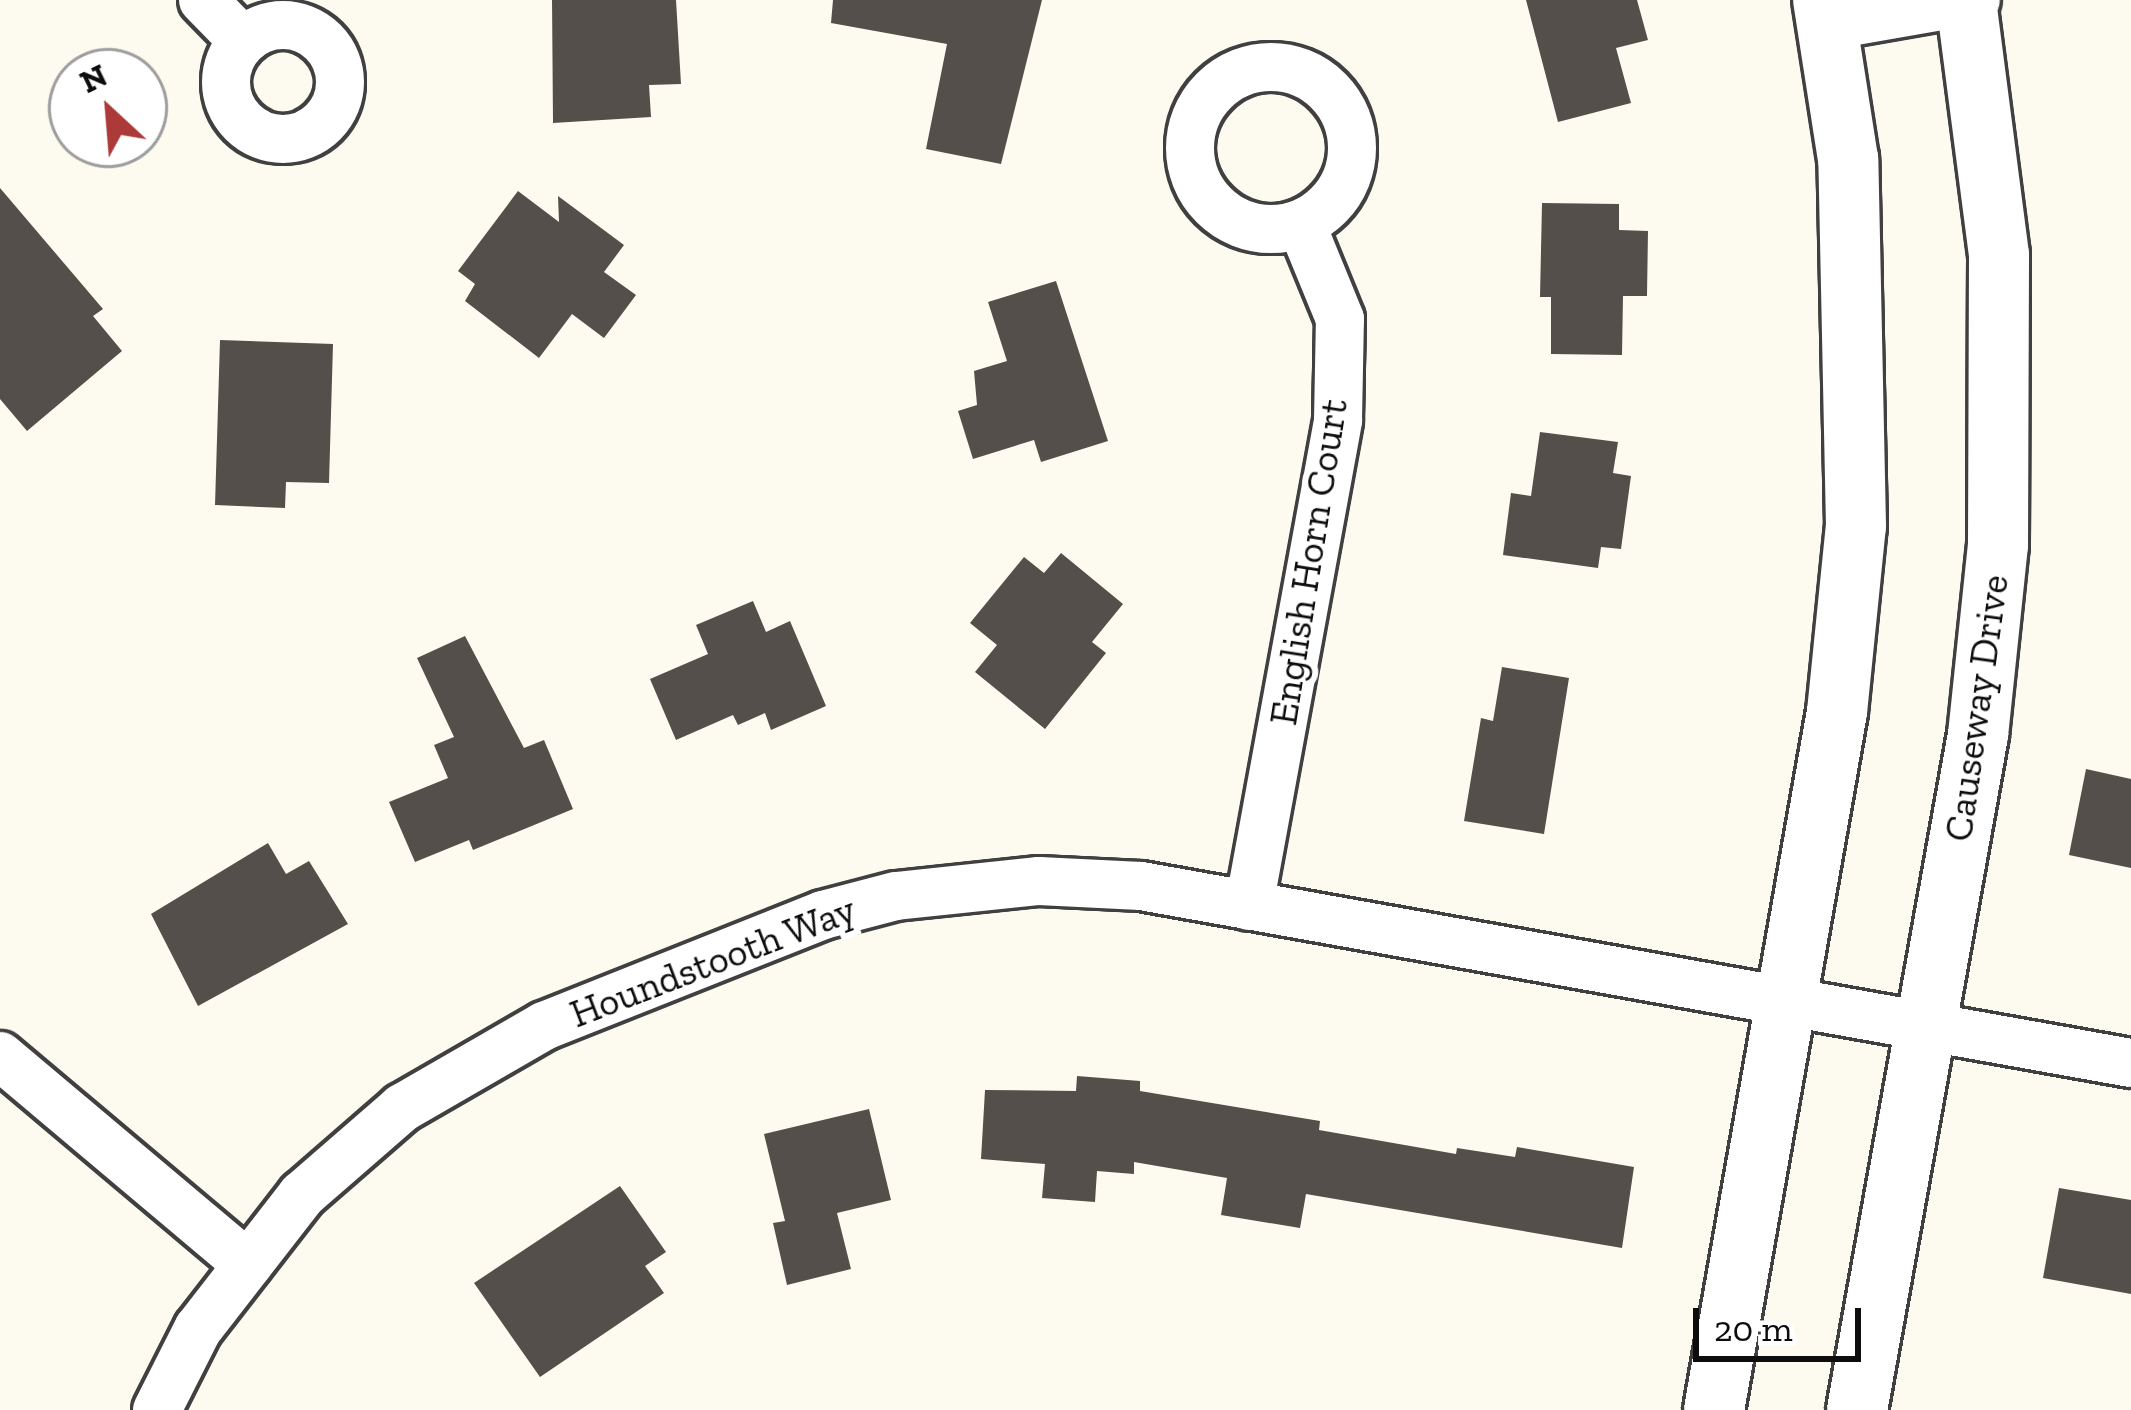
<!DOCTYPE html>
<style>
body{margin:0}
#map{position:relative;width:2131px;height:1410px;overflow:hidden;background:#fdfbef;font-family:"Zilla Slab",serif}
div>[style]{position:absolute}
.building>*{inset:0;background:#544f4b}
.roads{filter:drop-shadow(3px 0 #404040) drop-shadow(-3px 0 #404040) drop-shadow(0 3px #404040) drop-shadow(0 -3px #404040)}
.minor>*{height:48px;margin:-24px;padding:0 24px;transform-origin:24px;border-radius:24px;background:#fff}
.minor>.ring{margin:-24px;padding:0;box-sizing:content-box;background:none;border:48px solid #fff;border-radius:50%}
.tertiary>*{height:60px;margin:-30px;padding:0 30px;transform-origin:30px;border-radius:30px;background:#fff}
span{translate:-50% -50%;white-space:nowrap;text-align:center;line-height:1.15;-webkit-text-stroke:12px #fff;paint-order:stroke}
.street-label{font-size:39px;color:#0d0d0d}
.north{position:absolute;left:48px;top:48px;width:120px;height:120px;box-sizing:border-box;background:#fff;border:3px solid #9e9e9e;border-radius:50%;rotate:334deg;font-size:33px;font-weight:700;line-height:48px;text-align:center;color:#0d0d0d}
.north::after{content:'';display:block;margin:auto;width:42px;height:54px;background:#ab3a38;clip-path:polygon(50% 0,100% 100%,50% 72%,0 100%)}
.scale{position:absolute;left:1693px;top:1308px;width:168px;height:54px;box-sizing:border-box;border:6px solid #0d0d0d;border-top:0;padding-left:15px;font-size:36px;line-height:42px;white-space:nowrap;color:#0d0d0d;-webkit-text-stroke:9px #fff;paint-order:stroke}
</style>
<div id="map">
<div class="building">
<i style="clip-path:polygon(552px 0,676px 0,681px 84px,649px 85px,651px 117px,553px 123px)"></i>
<i style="clip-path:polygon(833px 0,1042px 0,1001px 164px,926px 149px,947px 44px,831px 23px)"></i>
<i style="clip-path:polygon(1526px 0,1637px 0,1648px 40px,1616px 48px,1631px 103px,1558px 122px)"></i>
<i style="clip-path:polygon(0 188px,103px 309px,93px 316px,122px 351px,27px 431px,0 399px)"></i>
<i style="clip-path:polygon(518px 191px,559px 222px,558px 196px,624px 245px,604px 272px,636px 295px,604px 338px,572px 314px,539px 358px,465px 301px,475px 284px,458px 271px)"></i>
<i style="clip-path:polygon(1542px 203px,1619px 204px,1619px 230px,1648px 231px,1647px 296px,1623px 296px,1622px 355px,1551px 354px,1551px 297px,1540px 297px)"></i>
<i style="clip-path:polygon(1056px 281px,1108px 441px,1041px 462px,1034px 440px,973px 459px,958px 411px,977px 405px,974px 371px,1007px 361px,988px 302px)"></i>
<i style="clip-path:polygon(220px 340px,333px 344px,329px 483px,286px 482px,285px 508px,215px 505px)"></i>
<i style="clip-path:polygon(1540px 432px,1618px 442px,1613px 473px,1631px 476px,1621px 549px,1601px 547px,1598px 568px,1503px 555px,1511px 493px,1531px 496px)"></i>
<i style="clip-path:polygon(1061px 553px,1123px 604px,1092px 642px,1106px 653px,1045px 729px,975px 672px,997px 645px,970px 623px,1024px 557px,1044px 573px)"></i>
<i style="clip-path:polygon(753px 601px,766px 632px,790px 621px,826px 706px,771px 730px,765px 713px,738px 725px,733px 715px,676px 740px,650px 679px,708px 654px,696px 625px)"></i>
<i style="clip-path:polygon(465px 636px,524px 748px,544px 740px,573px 809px,473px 850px,469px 840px,415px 862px,389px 802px,448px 778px,434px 745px,454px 737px,417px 658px)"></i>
<i style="clip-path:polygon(1502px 667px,1569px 678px,1544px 834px,1464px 821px,1481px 718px,1493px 721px)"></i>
<i style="clip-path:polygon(2086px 769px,2131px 779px,2131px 868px,2069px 855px)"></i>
<i style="clip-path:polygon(268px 843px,286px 874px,309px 861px,348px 924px,198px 1006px,151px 914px)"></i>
<i style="clip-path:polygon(1077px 1076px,1140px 1081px,1140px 1091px,1320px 1121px,1319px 1130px,1456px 1154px,1457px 1148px,1515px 1157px,1517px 1147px,1634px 1167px,1622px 1248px,1306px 1194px,1300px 1228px,1221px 1215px,1227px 1178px,1134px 1162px,1134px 1174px,1097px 1171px,1095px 1202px,1042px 1198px,1045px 1164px,981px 1159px,985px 1090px,1076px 1091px)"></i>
<i style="clip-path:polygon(869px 1109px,891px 1200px,837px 1213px,851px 1269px,787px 1285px,773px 1223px,785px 1221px,764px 1134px)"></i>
<i style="clip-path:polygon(620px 1186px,666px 1252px,645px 1266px,664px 1293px,540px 1377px,474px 1283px)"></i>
<i style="clip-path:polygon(2059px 1188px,2131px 1200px,2131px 1294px,2043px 1278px)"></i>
</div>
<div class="roads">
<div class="minor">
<i style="left:203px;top:0;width:57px;rotate:45.7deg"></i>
<i class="ring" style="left:226px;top:25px;width:66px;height:66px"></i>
<i style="left:1827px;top:26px;width:151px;rotate:-9.9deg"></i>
<i class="ring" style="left:1190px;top:67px;width:114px;height:114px"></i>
<i style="left:1249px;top:906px;width:494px;rotate:-79.6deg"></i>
<i style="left:1338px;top:420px;width:101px;rotate:-88.9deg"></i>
<i style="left:1340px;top:319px;width:103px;rotate:-112.3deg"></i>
<i style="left:0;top:1056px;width:324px;rotate:40.1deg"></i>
<i style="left:157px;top:1410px;width:91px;rotate:-63.2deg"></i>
<i style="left:198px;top:1329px;width:170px;rotate:-52.2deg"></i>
<i style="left:302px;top:1195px;width:133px;rotate:-41deg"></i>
<i style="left:402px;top:1108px;width:164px;rotate:-30deg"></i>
<i style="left:544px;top:1026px;width:300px;rotate:-21.7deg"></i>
<i style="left:823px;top:915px;width:75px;rotate:-14.6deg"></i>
<i style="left:896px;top:896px;width:144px;rotate:-6deg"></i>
<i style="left:1039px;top:881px;width:102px;rotate:2.8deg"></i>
<i style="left:1141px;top:886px;width:1006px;rotate:10.14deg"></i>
</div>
<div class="tertiary">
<i style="left:1714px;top:1410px;width:709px;rotate:-80.01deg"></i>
<i style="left:1837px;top:712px;width:187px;rotate:-84.2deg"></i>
<i style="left:1856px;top:526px;width:367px;rotate:-91.2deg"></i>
<i style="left:1848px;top:159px;width:161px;rotate:-98.9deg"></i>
<i style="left:1857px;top:1410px;width:686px;rotate:-79.84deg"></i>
<i style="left:1978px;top:735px;width:191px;rotate:-84deg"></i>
<i style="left:1998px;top:545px;width:290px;rotate:-89.8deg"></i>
<i style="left:1999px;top:255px;width:257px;rotate:-97.4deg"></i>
</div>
</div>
<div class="street-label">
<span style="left:1309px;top:562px;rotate:-81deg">English Horn Court</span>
<span style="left:1977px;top:708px;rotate:-82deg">Causeway Drive</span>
<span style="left:713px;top:962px;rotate:-21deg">Houndstooth Way</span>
</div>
<div class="north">N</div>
<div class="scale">20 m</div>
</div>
